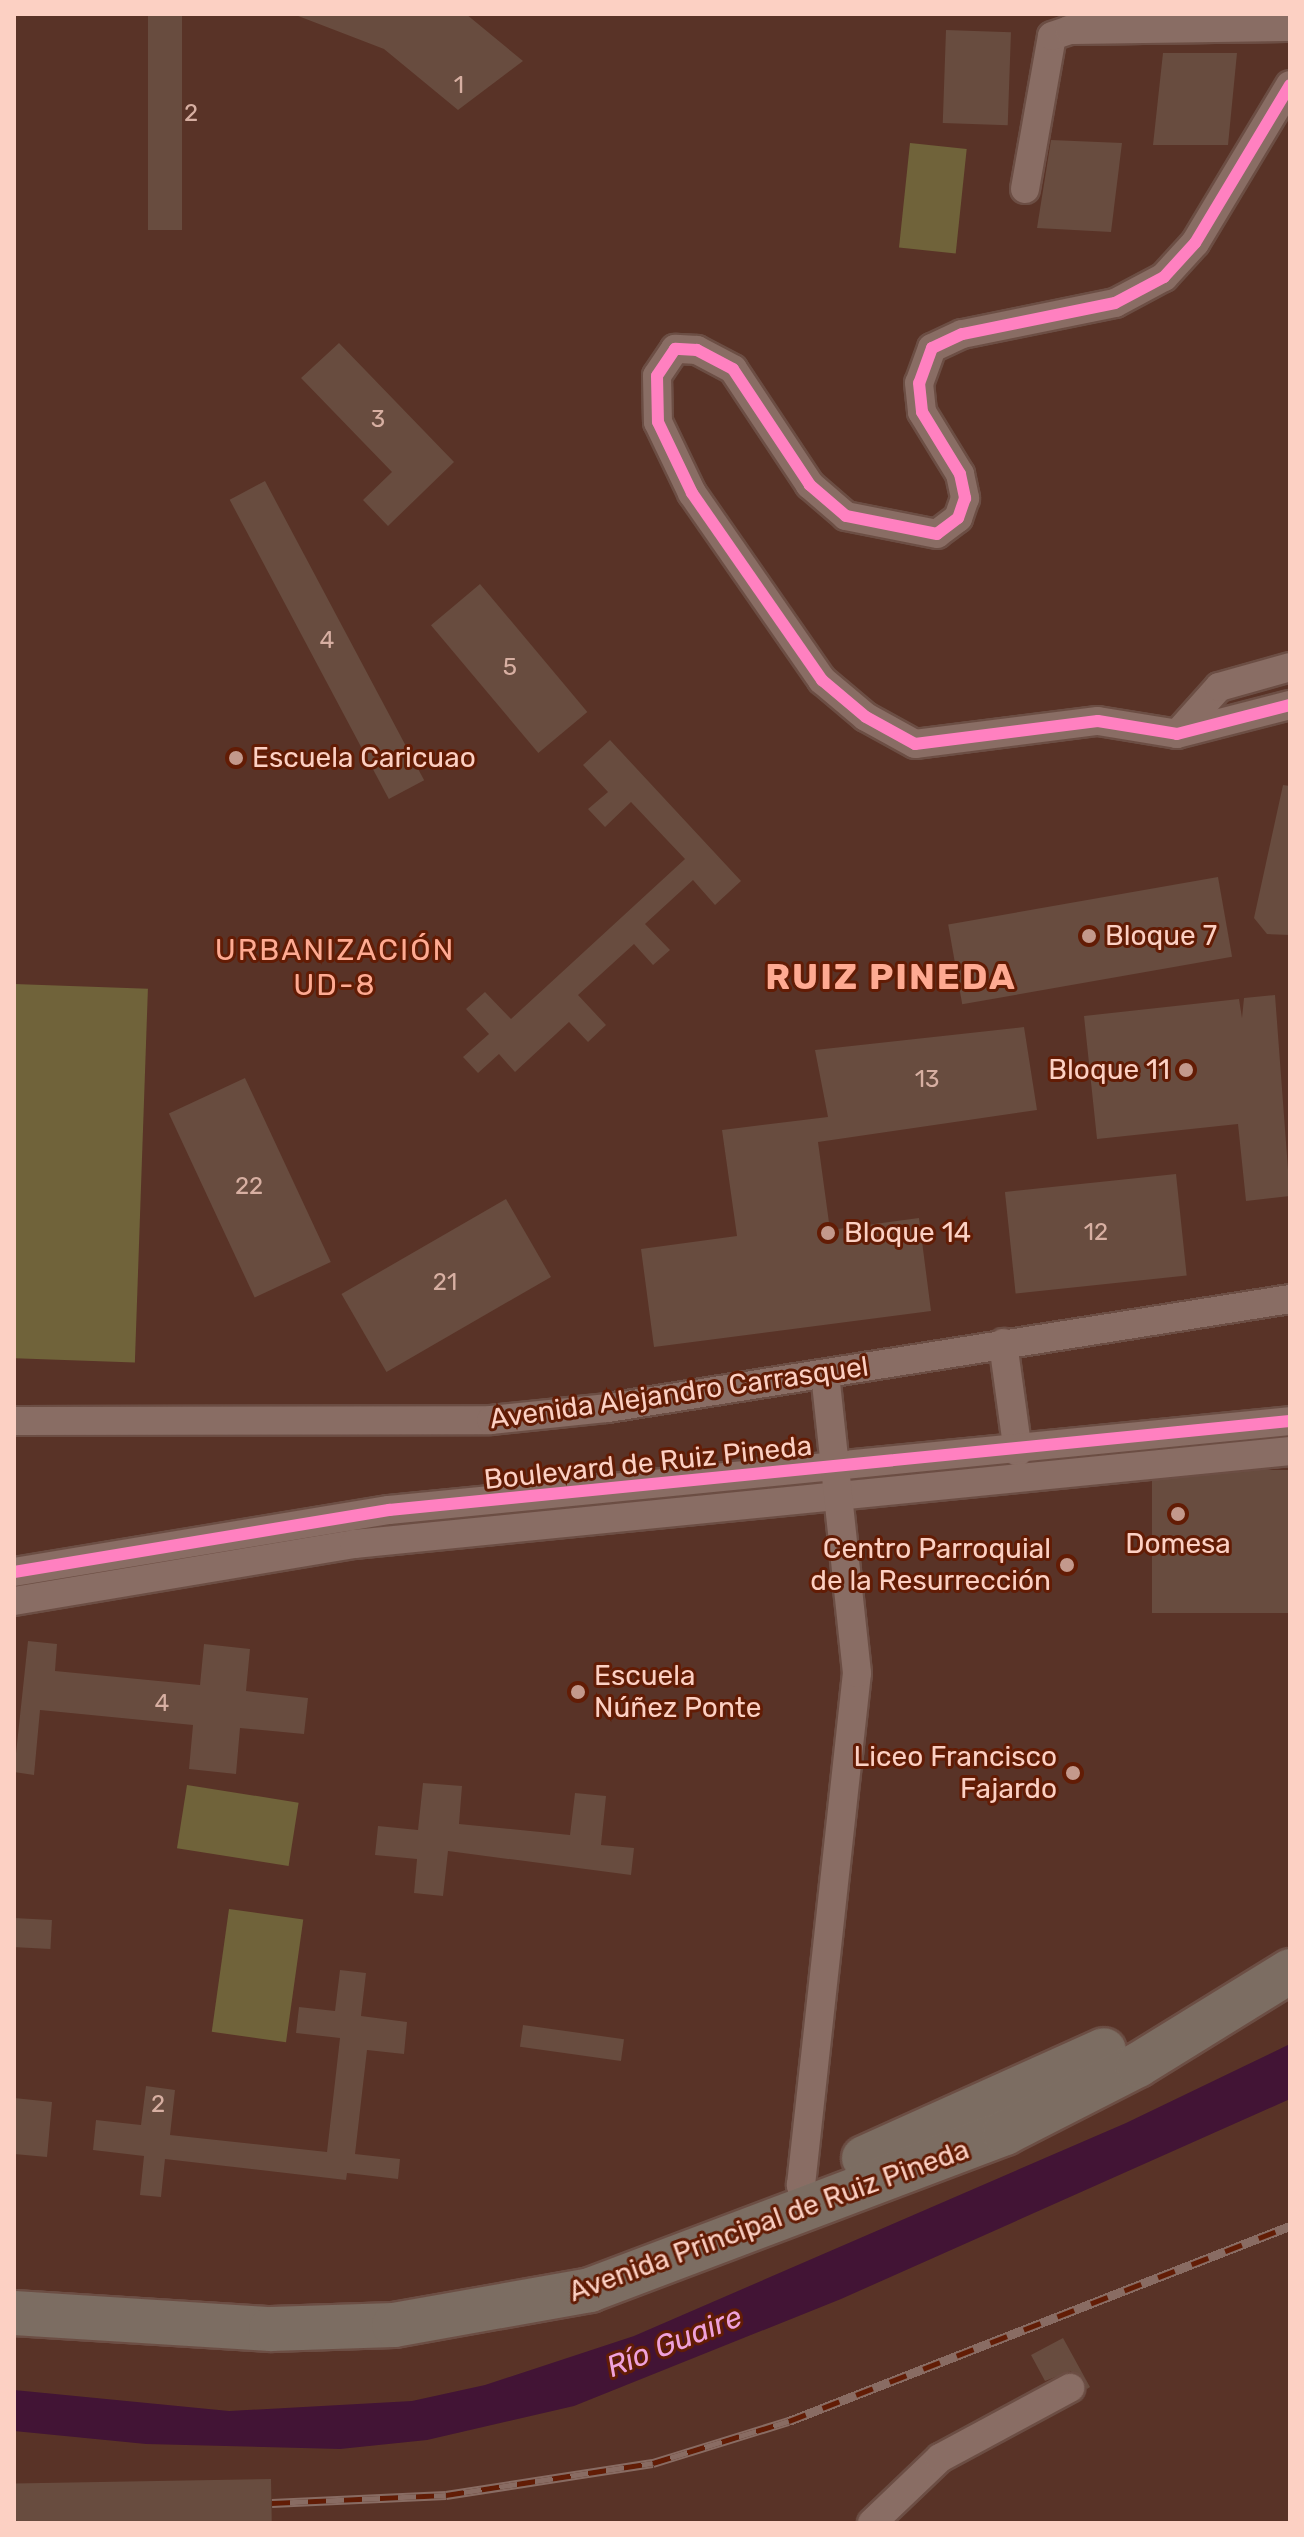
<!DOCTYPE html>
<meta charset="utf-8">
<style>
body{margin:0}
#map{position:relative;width:1304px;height:2537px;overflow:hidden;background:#593327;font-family:Rubik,sans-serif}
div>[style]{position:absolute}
.green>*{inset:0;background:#70633a;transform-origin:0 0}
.water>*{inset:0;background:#421435}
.building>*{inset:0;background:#684c3f;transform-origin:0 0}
.roads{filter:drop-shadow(2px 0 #6c4e44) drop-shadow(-2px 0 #6c4e44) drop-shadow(0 2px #6c4e44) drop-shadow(0 -2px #6c4e44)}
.minor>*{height:28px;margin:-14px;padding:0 14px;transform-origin:14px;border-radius:14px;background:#896d64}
.primary>*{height:44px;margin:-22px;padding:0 22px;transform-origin:22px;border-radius:22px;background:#7c6d62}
.rail>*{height:9px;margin-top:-4.5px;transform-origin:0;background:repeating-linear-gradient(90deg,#621c05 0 18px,#896c63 0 36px);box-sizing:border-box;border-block:2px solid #896c63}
.cycleway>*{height:12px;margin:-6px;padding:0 6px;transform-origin:6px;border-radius:6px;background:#ff80c0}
.dots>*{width:22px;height:22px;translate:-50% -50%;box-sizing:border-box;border:4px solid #621c05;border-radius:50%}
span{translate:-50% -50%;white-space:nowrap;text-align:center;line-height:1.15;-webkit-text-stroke:6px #621c05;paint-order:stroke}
.number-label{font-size:24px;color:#d7afa2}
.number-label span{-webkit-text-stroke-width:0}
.poi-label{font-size:28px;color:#fcd0c3}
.left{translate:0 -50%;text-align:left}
.right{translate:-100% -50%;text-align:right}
.street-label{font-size:28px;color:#fcd0c3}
.neighbourhood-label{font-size:30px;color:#feaa92;letter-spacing:2px}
.water-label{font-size:30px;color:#efa1da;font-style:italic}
.district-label{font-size:36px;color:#feaa92;font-weight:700;letter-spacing:2px}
.frame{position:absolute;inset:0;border:16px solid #fcd0c3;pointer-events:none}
</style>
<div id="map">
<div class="green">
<i style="left:910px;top:143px;width:57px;height:105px;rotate:6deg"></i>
<i style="left:14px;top:984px;width:134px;height:374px;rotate:2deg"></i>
<i style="left:187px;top:1785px;width:113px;height:64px;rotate:9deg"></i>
<i style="left:229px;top:1909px;width:75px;height:124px;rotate:8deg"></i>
</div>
<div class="water">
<i style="clip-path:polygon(1290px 2044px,1290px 2099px,841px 2299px,574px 2406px,427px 2440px,340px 2449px,146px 2444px,14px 2431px,14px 2390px,229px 2411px,412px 2401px,485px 2385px,634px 2336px,1126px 2123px)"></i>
</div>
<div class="building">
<i style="left:148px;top:14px;width:34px;height:216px"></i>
<i style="clip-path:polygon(293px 14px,466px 14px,523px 61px,458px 110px,384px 49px)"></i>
<i style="left:946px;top:30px;width:65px;height:93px;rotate:2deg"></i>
<i style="clip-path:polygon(1163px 53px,1237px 53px,1228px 145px,1153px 145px)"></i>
<i style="clip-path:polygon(1051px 140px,1122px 143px,1111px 232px,1037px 228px)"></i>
<i style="clip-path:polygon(339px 343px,454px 462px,388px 526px,363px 500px,392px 472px,301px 378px)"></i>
<i style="left:265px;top:481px;width:339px;height:40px;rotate:62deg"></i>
<i style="left:480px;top:584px;width:167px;height:64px;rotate:50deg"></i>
<i style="clip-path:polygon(610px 740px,741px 881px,715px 905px,693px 880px,645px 924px,670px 950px,653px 965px,634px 944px,578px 995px,606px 1025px,588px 1042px,569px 1022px,515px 1072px,499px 1054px,478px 1073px,463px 1057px,489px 1034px,466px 1009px,485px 992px,511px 1019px,685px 859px,631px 802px,605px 827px,588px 809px,608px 792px,583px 765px)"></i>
<i style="clip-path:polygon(1283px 785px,1290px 786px,1290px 935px,1267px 934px,1254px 918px)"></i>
<i style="left:1218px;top:877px;width:81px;height:274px;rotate:80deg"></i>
<i style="clip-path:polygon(1275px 995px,1290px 1196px,1246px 1201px,1238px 1124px,1097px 1139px,1084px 1016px,1239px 999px,1242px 1018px,1244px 998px)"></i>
<i style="clip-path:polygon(1024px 1027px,1037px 1110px,818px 1142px,830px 1230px,919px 1218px,931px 1311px,654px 1347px,641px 1249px,737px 1236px,722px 1130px,828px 1117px,815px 1050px)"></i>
<i style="left:245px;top:1078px;width:203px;height:84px;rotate:65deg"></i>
<i style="left:1176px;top:1174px;width:102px;height:172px;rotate:84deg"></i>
<i style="left:506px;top:1199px;width:90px;height:190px;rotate:60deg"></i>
<i style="left:1290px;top:1470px;width:143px;height:138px;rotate:90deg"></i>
<i style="clip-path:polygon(28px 1641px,57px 1644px,55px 1671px,200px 1685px,204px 1644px,250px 1649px,246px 1691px,308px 1698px,304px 1734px,240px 1728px,236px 1774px,189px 1769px,193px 1725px,40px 1710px,34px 1775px,14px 1772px)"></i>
<i style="clip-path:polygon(423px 1783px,462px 1786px,459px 1824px,570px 1835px,575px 1793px,606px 1796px,601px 1845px,634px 1848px,631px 1875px,448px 1851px,443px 1896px,414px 1893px,417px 1859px,375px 1855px,378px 1826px,418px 1830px)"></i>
<i style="left:14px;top:1918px;width:38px;height:29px;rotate:3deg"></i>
<i style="clip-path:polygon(340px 1970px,366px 1973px,361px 2016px,407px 2022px,404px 2054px,367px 2050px,355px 2154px,400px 2159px,398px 2179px,347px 2173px,346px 2180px,165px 2159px,161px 2197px,140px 2195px,144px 2156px,93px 2150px,96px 2120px,141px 2125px,146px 2086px,175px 2090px,170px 2135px,327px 2152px,340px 2038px,296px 2033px,299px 2007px,335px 2011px)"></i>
<i style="left:523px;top:2025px;width:102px;height:22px;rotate:8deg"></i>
<i style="clip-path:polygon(14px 2098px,52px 2102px,47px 2157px,14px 2154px)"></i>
<i style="clip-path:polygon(1063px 2338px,1090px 2387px,1087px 2389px,1071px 2371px,1045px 2381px,1031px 2355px)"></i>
<i style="left:271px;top:2479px;width:44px;height:257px;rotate:89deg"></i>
</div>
<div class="roads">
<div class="minor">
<i style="left:1290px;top:85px;width:184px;rotate:121deg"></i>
<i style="left:1195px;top:243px;width:46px;rotate:132.4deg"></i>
<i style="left:1164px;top:277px;width:55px;rotate:152deg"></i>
<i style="left:1115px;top:303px;width:156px;rotate:168.5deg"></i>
<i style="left:962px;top:334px;width:33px;rotate:155deg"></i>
<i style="left:932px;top:348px;width:37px;rotate:110deg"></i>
<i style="left:919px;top:383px;width:29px;rotate:84deg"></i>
<i style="left:922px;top:412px;width:73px;rotate:58.5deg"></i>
<i style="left:960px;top:474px;width:25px;rotate:78deg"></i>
<i style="left:965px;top:498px;width:21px;rotate:109deg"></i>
<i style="left:958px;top:518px;width:26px;rotate:143deg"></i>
<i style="left:937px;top:534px;width:93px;rotate:-168.8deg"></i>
<i style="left:846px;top:516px;width:48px;rotate:-139.3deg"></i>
<i style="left:810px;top:485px;width:139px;rotate:-123.6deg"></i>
<i style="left:733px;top:369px;width:41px;rotate:-152.2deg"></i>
<i style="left:697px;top:350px;width:22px;rotate:-177deg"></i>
<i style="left:675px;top:349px;width:32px;rotate:124deg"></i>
<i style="left:657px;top:376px;width:46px;rotate:88.8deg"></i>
<i style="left:658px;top:422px;width:79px;rotate:64.4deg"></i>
<i style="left:692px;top:493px;width:228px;rotate:55.2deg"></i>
<i style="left:822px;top:680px;width:57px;rotate:40.1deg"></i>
<i style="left:866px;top:717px;width:56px;rotate:28.9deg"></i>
<i style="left:915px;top:744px;width:184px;rotate:-7.2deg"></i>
<i style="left:1098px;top:721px;width:80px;rotate:9.3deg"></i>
<i style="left:1177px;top:734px;width:117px;rotate:-14.4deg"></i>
<i style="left:1025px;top:189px;width:155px;rotate:-80deg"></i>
<i style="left:1052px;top:36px;width:18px;rotate:-19deg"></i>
<i style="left:1069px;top:30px;width:221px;rotate:-0.8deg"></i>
<i style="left:1177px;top:734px;width:63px;rotate:-48.2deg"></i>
<i style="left:1219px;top:687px;width:74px;rotate:-15.7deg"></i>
<i style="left:1003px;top:1343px;width:110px;rotate:82.2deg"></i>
<i style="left:14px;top:1421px;width:477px;rotate:-0.1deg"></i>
<i style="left:491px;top:1420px;width:118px;rotate:-5.9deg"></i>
<i style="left:608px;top:1408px;width:691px;rotate:-9.08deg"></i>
<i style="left:14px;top:1572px;width:380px;rotate:-9.4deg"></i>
<i style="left:389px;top:1510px;width:905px;rotate:-5.64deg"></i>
<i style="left:14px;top:1601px;width:345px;rotate:-9.5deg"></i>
<i style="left:354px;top:1544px;width:941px;rotate:-5.67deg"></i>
<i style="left:808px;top:2212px;width:28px;rotate:-105deg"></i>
<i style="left:801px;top:2185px;width:515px;rotate:-83.76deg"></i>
<i style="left:857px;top:1673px;width:301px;rotate:-96.1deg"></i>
<i style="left:872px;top:2523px;width:94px;rotate:-43.7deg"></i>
<i style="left:940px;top:2458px;width:148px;rotate:-28.3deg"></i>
</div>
<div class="primary">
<i style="left:864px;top:2158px;width:263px;rotate:-24.2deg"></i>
<i style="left:14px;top:2313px;width:257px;rotate:3.6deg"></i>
<i style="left:271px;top:2329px;width:123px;rotate:-1.9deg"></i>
<i style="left:394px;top:2325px;width:199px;rotate:-10.1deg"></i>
<i style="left:590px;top:2290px;width:444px;rotate:-20.7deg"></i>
<i style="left:1005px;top:2133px;width:149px;rotate:-27.1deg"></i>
<i style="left:1138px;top:2065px;width:179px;rotate:-31.7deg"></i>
</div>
</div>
<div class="rail">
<i style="left:272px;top:2503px;width:174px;rotate:-2.6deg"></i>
<i style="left:446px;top:2495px;width:209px;rotate:-8.8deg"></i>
<i style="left:653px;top:2463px;width:142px;rotate:-17.2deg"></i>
<i style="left:789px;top:2421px;width:538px;rotate:-21.27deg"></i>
</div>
<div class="cycleway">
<i style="left:1290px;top:85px;width:184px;rotate:121deg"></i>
<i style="left:1195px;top:243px;width:46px;rotate:132.4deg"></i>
<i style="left:1164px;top:277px;width:55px;rotate:152deg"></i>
<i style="left:1115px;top:303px;width:156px;rotate:168.5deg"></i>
<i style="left:962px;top:334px;width:33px;rotate:155deg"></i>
<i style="left:932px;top:348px;width:37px;rotate:110deg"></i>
<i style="left:919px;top:383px;width:29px;rotate:84deg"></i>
<i style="left:922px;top:412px;width:73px;rotate:58.5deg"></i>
<i style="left:960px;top:474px;width:25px;rotate:78deg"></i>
<i style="left:965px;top:498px;width:21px;rotate:109deg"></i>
<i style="left:958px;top:518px;width:26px;rotate:143deg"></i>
<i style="left:937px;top:534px;width:93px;rotate:-168.8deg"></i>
<i style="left:846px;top:516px;width:48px;rotate:-139.3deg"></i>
<i style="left:810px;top:485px;width:139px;rotate:-123.6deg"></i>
<i style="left:733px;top:369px;width:41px;rotate:-152.2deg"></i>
<i style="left:697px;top:350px;width:22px;rotate:-177deg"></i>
<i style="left:675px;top:349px;width:32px;rotate:124deg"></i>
<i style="left:657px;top:376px;width:46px;rotate:88.8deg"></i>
<i style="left:658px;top:422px;width:79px;rotate:64.4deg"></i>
<i style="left:692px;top:493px;width:228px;rotate:55.2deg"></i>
<i style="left:822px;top:680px;width:57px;rotate:40.1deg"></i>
<i style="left:866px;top:717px;width:56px;rotate:28.9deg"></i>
<i style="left:915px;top:744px;width:184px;rotate:-7.2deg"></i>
<i style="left:1098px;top:721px;width:80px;rotate:9.3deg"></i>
<i style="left:1177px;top:734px;width:117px;rotate:-14.4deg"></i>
<i style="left:14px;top:1572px;width:380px;rotate:-9.4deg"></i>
<i style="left:389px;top:1510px;width:905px;rotate:-5.64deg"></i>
</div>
<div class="dots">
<i style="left:236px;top:758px;background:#c3998c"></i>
<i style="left:1089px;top:936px;background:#c3998c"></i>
<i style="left:1186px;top:1070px;background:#c3998c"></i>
<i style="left:828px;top:1233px;background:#c3998c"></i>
<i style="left:1178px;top:1514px;background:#c3998c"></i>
<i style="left:1067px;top:1565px;background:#c3998c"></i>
<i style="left:578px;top:1692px;background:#c3998c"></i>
<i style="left:1073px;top:1773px;background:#c3998c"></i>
</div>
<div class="number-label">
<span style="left:459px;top:86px">1</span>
<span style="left:191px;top:114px">2</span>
<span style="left:378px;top:420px">3</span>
<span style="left:327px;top:641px">4</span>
<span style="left:510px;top:668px">5</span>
<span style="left:927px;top:1080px">13</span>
<span style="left:249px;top:1187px">22</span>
<span style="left:1096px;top:1233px">12</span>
<span style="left:445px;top:1283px">21</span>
<span style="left:162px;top:1704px">4</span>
<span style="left:158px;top:2105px">2</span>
</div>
<div class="poi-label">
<span class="left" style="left:252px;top:758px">Escuela Caricuao</span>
<span class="left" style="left:1105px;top:936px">Bloque 7</span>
<span class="right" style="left:1170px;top:1070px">Bloque 11</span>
<span class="left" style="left:844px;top:1233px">Bloque 14</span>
<span style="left:1178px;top:1544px">Domesa</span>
<span class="right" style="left:1051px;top:1565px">Centro Parroquial<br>de la Resurrección</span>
<span class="left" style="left:594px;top:1692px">Escuela<br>Núñez Ponte</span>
<span class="right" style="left:1057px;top:1773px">Liceo Francisco<br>Fajardo</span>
</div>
<div class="street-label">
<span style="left:679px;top:1393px;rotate:-8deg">Avenida Alejandro Carrasquel</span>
<span style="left:648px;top:1463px;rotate:-6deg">Boulevard de Ruiz Pineda</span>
<span style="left:769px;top:2221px;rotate:-20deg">Avenida Principal de Ruiz Pineda</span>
</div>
<div class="neighbourhood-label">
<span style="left:335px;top:967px">URBANIZACIÓN<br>UD-8</span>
</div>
<div class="water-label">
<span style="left:674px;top:2342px;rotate:-22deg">Río Guaire</span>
</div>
<div class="district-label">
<span style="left:891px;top:977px">RUIZ PINEDA</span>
</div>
<div class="frame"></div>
</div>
